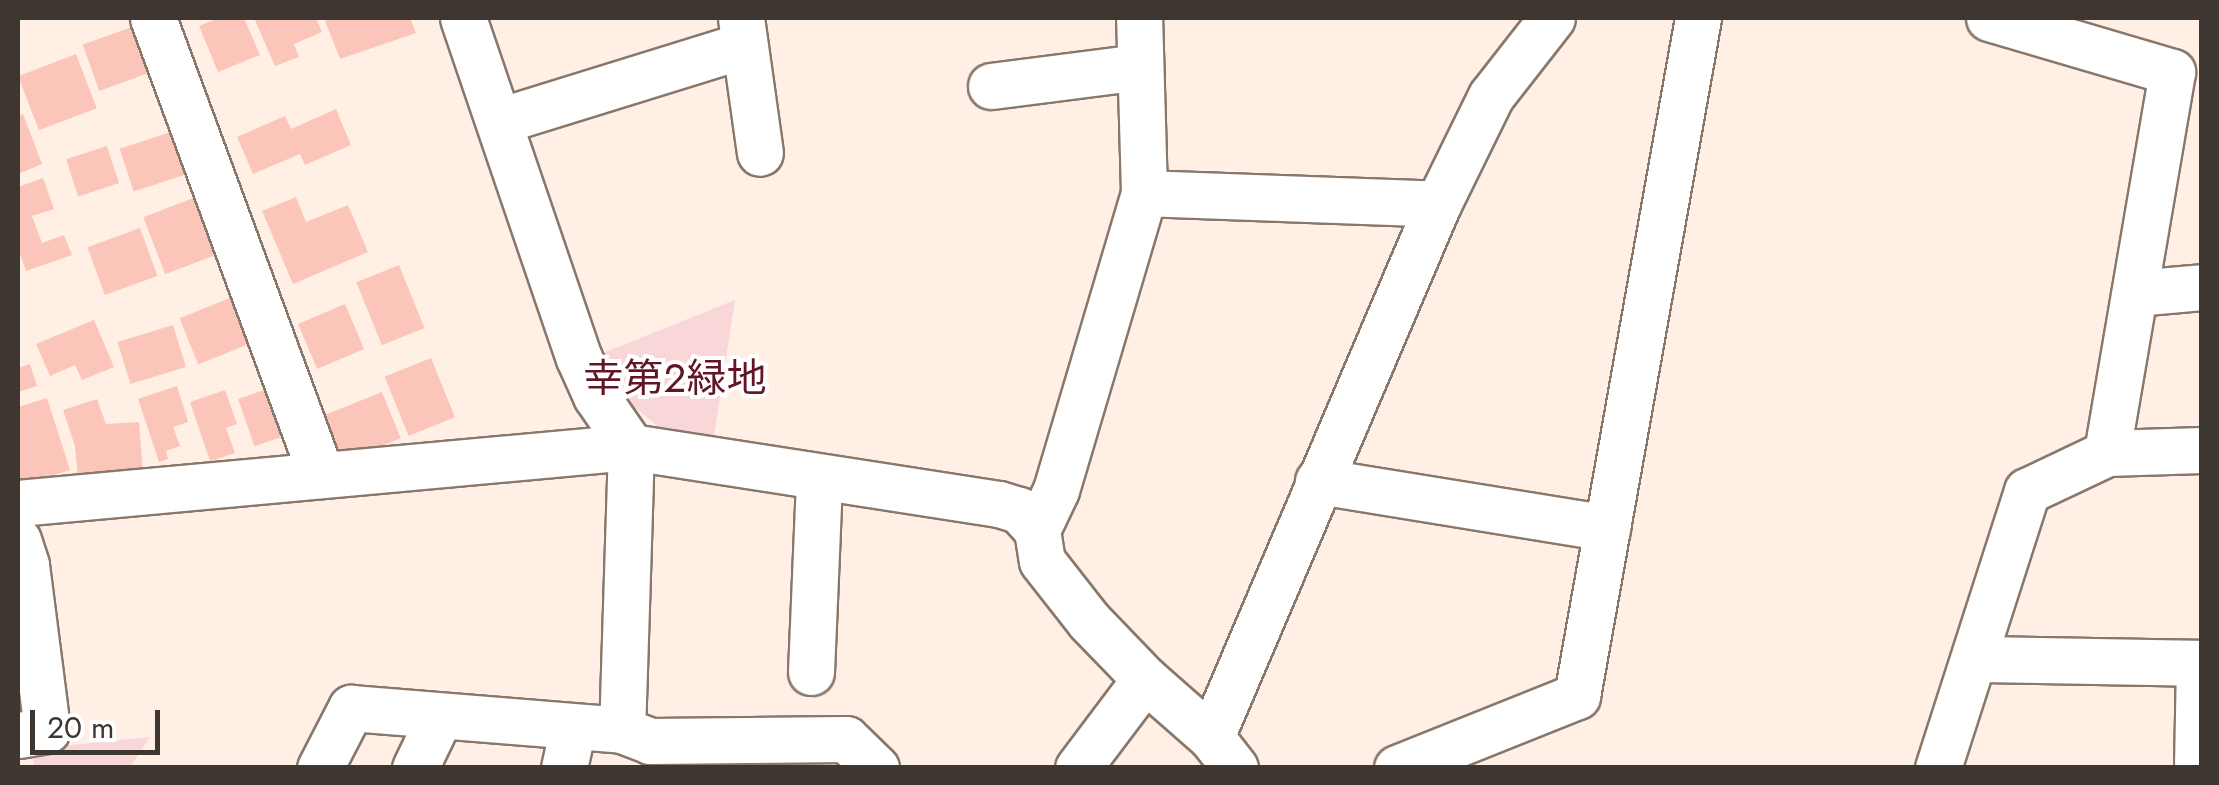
<!DOCTYPE html>
<meta charset="utf-8">
<style>
body{margin:0}
#map{position:relative;width:2219px;height:785px;overflow:hidden;background:#ffefe5;font-family:Jost,"Noto Sans JP",sans-serif}
div>[style]{position:absolute}
.green>*{inset:0;background:#f9d6d8}
.building>*{inset:0;background:#fbc6b9;transform-origin:0 0}
.roads{filter:drop-shadow(2px 0 #88786c) drop-shadow(-2px 0 #88786c) drop-shadow(0 2px #88786c) drop-shadow(0 -2px #88786c)}
.minor>*{height:45px;margin:-22.5px;padding:0 22.5px;transform-origin:22.5px;border-radius:22.5px;background:#fff}
span{translate:-50% -50%;white-space:nowrap;text-align:center;line-height:1.15;-webkit-text-stroke:8px #fff;paint-order:stroke}
.park-label{font-size:40px;color:#611526}
.frame{position:absolute;inset:0;border:20px solid #3e3631;pointer-events:none}
.scale{position:absolute;left:30px;top:710px;width:130px;height:45px;box-sizing:border-box;border:5px solid #3e3631;border-top:0;padding-left:12px;font-size:30px;line-height:35px;white-space:nowrap;color:#3e3631;-webkit-text-stroke:8px #fff;paint-order:stroke}
</style>
<div id="map">
<div class="green">
<i style="clip-path:polygon(735px 300px,714px 436px,659px 427px,628px 402px,603px 353px)"></i>
<i style="clip-path:polygon(150px 737px,130px 767px,34px 767px,32px 749px)"></i>
</div>
<div class="building">
<i style="clip-path:polygon(219px 18px,244px 18px,260px 55px,218px 72px,199px 26px)"></i>
<i style="clip-path:polygon(254px 18px,316px 18px,322px 32px,294px 44px,299px 57px,275px 66px)"></i>
<i style="clip-path:polygon(324px 18px,410px 18px,416px 33px,340px 59px)"></i>
<i style="left:140px;top:24px;width:49px;height:61px;rotate:70deg"></i>
<i style="left:76px;top:54px;width:58px;height:62px;rotate:69deg"></i>
<i style="clip-path:polygon(336px 109px,351px 145px,305px 165px,300px 154px,253px 174px,237px 137px,285px 116px,291px 129px)"></i>
<i style="clip-path:polygon(23px 114px,42px 164px,18px 174px,18px 116px)"></i>
<i style="left:171px;top:132px;width:45px;height:54px;rotate:72deg"></i>
<i style="left:107px;top:146px;width:39px;height:43px;rotate:72deg"></i>
<i style="clip-path:polygon(43px 178px,54px 209px,32px 216px,42px 243px,64px 235px,72px 255px,26px 271px,18px 248px,18px 187px)"></i>
<i style="left:204px;top:194px;width:61px;height:65px;rotate:69deg"></i>
<i style="clip-path:polygon(296px 197px,306px 222px,348px 205px,368px 252px,293px 284px,262px 211px)"></i>
<i style="left:140px;top:228px;width:51px;height:56px;rotate:70deg"></i>
<i style="left:399px;top:265px;width:68px;height:46px;rotate:68deg"></i>
<i style="left:237px;top:295px;width:50px;height:62px;rotate:68deg"></i>
<i style="left:345px;top:304px;width:49px;height:51px;rotate:67deg"></i>
<i style="clip-path:polygon(94px 320px,114px 367px,82px 380px,75px 365px,50px 376px,36px 344px)"></i>
<i style="left:173px;top:325px;width:44px;height:58px;rotate:73deg"></i>
<i style="left:431px;top:358px;width:64px;height:50px;rotate:68deg"></i>
<i style="clip-path:polygon(30px 364px,37px 386px,18px 392px,18px 368px)"></i>
<i style="clip-path:polygon(177px 386px,188px 422px,173px 427px,180px 446px,166px 451px,168px 459px,159px 462px,138px 399px)"></i>
<i style="left:276px;top:386px;width:50px;height:40px;rotate:71deg"></i>
<i style="clip-path:polygon(225px 390px,237px 424px,226px 428px,235px 453px,210px 461px,190px 402px)"></i>
<i style="left:382px;top:392px;width:50px;height:62px;rotate:68deg"></i>
<i style="clip-path:polygon(47px 398px,70px 470px,18px 486px,18px 407px)"></i>
<i style="clip-path:polygon(97px 399px,106px 424px,139px 422px,143px 474px,78px 479px,75px 446px,63px 410px)"></i>
</div>
<div class="roads">
<div class="minor">
<i style="left:153px;top:18px;width:487px;rotate:69.8deg"></i>
<i style="left:463px;top:18px;width:359px;rotate:71.2deg"></i>
<i style="left:579px;top:358px;width:42px;rotate:65.9deg"></i>
<i style="left:596px;top:396px;width:62px;rotate:55.5deg"></i>
<i style="left:631px;top:447px;width:283px;rotate:91.8deg"></i>
<i style="left:741px;top:18px;width:136px;rotate:82deg"></i>
<i style="left:1989px;top:18px;width:191px;rotate:16.4deg"></i>
<i style="left:2172px;top:72px;width:387px;rotate:99.7deg"></i>
<i style="left:991px;top:86px;width:150px;rotate:-7.3deg"></i>
<i style="left:499px;top:121px;width:257px;rotate:-17.2deg"></i>
<i style="left:1144px;top:193px;width:294px;rotate:2.1deg"></i>
<i style="left:1438px;top:204px;width:579px;rotate:113.07deg"></i>
<i style="left:1438px;top:204px;width:120px;rotate:-63.9deg"></i>
<i style="left:1491px;top:96px;width:99px;rotate:-52deg"></i>
<i style="left:2135px;top:293px;width:67px;rotate:-5.1deg"></i>
<i style="left:1318px;top:481px;width:293px;rotate:9.2deg"></i>
<i style="left:18px;top:503px;width:616px;rotate:-5.22deg"></i>
<i style="left:631px;top:447px;width:372px;rotate:8.8deg"></i>
<i style="left:999px;top:504px;width:21px;rotate:17deg"></i>
<i style="left:1019px;top:510px;width:27px;rotate:48deg"></i>
<i style="left:1037px;top:530px;width:31px;rotate:81deg"></i>
<i style="left:1042px;top:561px;width:76px;rotate:51.9deg"></i>
<i style="left:1089px;top:621px;width:81px;rotate:46deg"></i>
<i style="left:1145px;top:679px;width:88px;rotate:41.3deg"></i>
<i style="left:1211px;top:737px;width:39px;rotate:52deg"></i>
<i style="left:1037px;top:530px;width:44px;rotate:-64.6deg"></i>
<i style="left:1056px;top:490px;width:310px;rotate:-73.5deg"></i>
<i style="left:1144px;top:193px;width:175px;rotate:-91.6deg"></i>
<i style="left:18px;top:540px;width:26px;rotate:72deg"></i>
<i style="left:26px;top:565px;width:166px;rotate:82.7deg"></i>
<i style="left:47px;top:730px;width:29px;rotate:170deg"></i>
<i style="left:1976px;top:659px;width:223px;rotate:1deg"></i>
<i style="left:2199px;top:663px;width:105px;rotate:91.1deg"></i>
<i style="left:811px;top:672px;width:193px;rotate:-87.6deg"></i>
<i style="left:320px;top:768px;width:68px;rotate:-62.7deg"></i>
<i style="left:351px;top:708px;width:272px;rotate:4.6deg"></i>
<i style="left:622px;top:730px;width:30px;rotate:21deg"></i>
<i style="left:650px;top:741px;width:196px;rotate:-0.6deg"></i>
<i style="left:846px;top:739px;width:42px;rotate:44deg"></i>
<i style="left:415px;top:768px;width:58px;rotate:-64.3deg"></i>
<i style="left:564px;top:768px;width:42px;rotate:-77.6deg"></i>
<i style="left:1078px;top:768px;width:111px;rotate:-53deg"></i>
<i style="left:1397px;top:768px;width:194px;rotate:-21.8deg"></i>
<i style="left:1577px;top:696px;width:689px;rotate:-79.88deg"></i>
<i style="left:1938px;top:768px;width:291px;rotate:-72.2deg"></i>
<i style="left:2027px;top:491px;width:89px;rotate:-25.4deg"></i>
<i style="left:2107px;top:453px;width:95px;rotate:-1.8deg"></i>
</div>
</div>
<div class="park-label">
<span style="left:675px;top:378px">幸第2緑地</span>
</div>
<div class="frame"></div>
<div class="scale">20 m</div>
</div>
